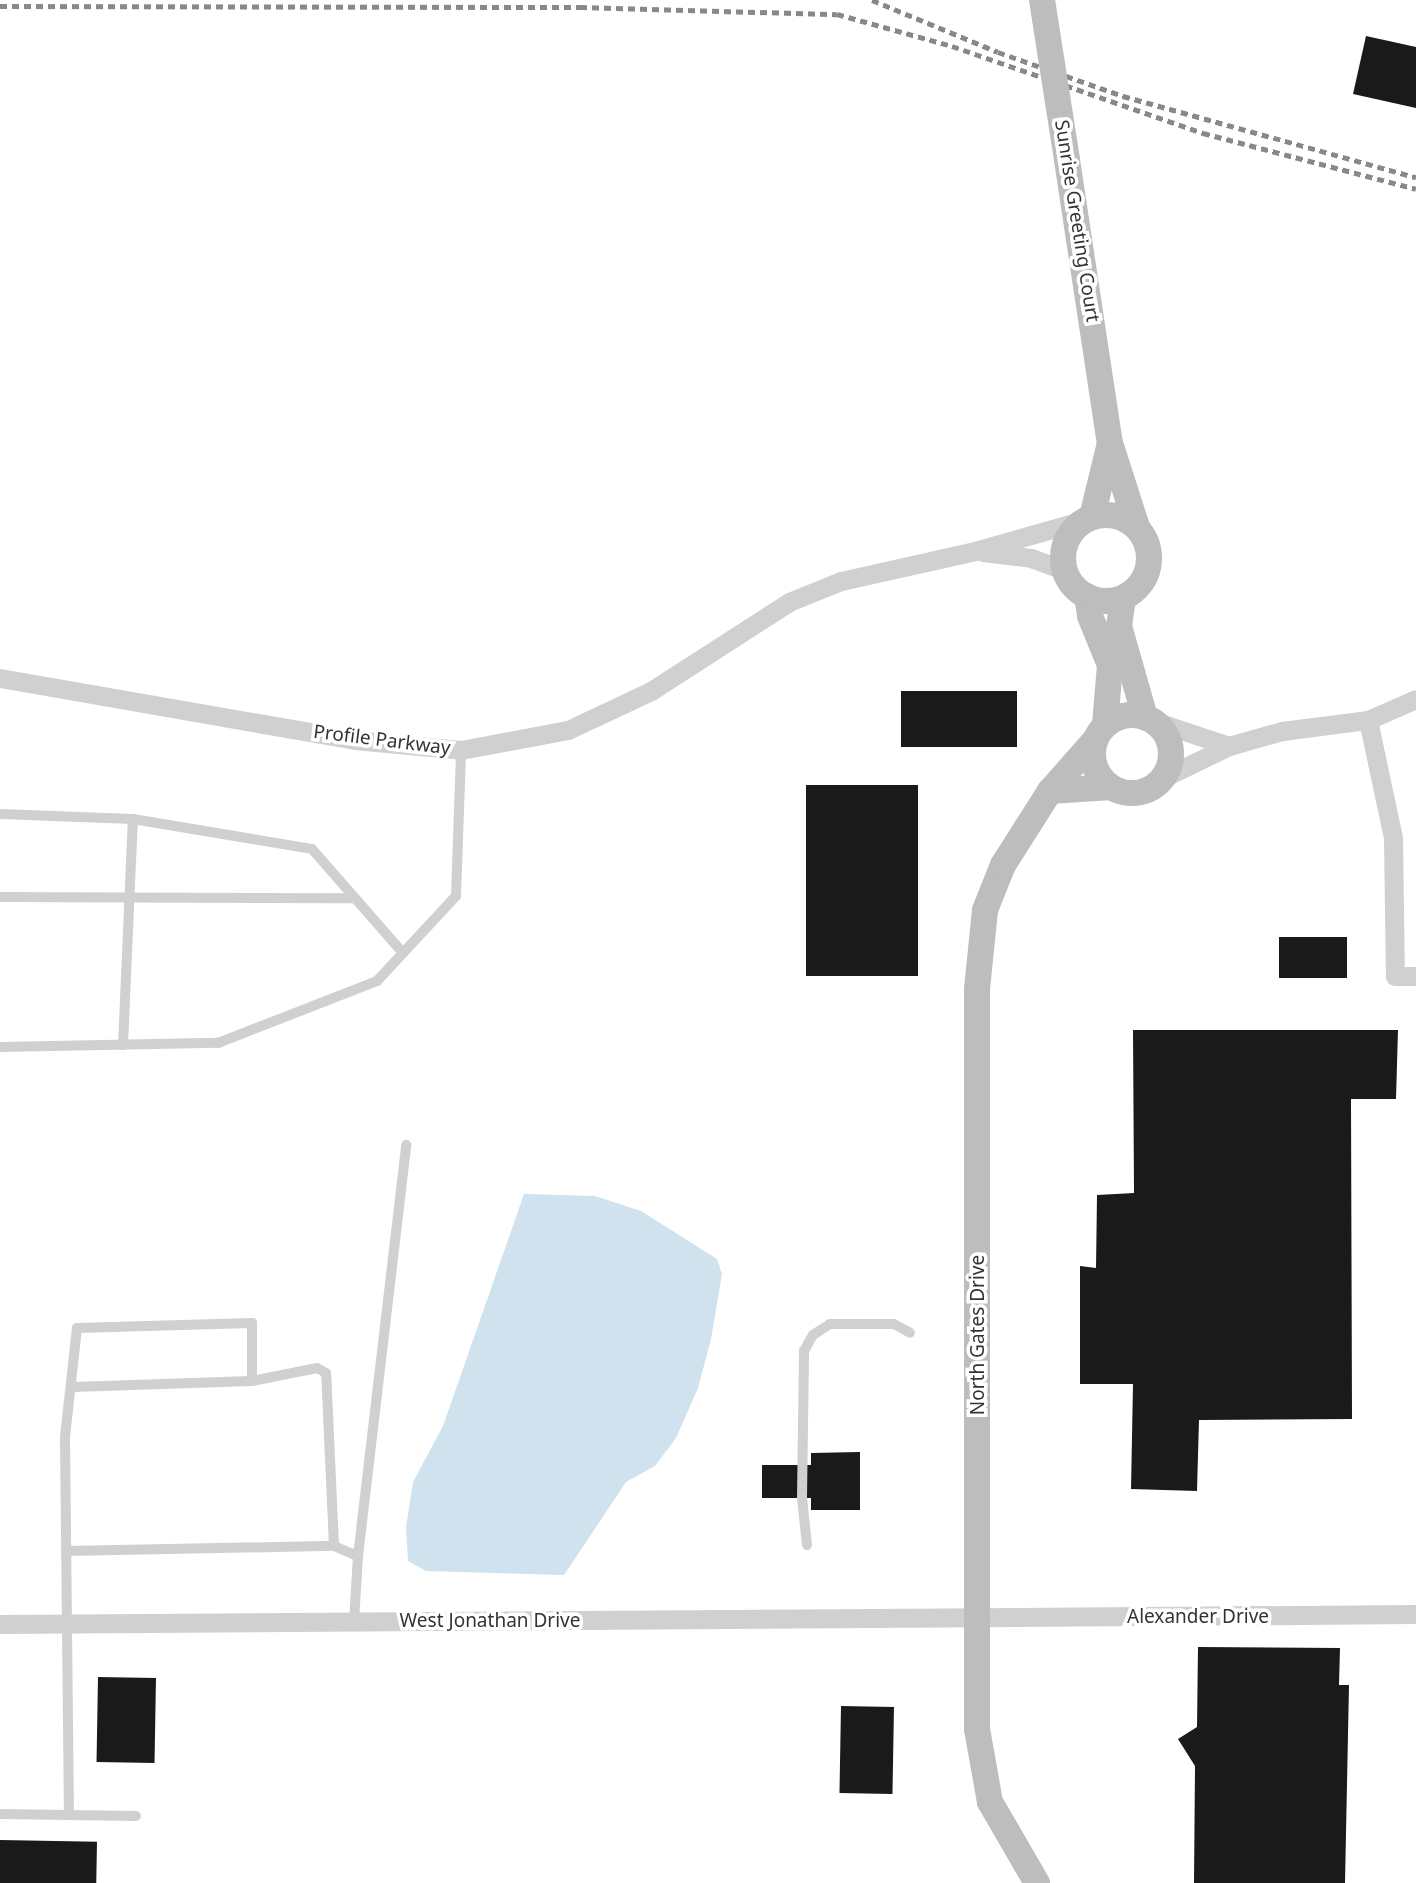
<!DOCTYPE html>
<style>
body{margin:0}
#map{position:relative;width:1416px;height:1883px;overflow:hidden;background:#fff;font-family:"Noto Sans",sans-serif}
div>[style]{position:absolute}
.water>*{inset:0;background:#cfe2ee}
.building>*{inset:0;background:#1a1a1a;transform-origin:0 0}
.lane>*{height:10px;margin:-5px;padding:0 5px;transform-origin:5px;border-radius:5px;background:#d0d0d0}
.street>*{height:19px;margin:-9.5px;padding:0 9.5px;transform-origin:9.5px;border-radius:9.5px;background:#d0d0d0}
.secondary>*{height:26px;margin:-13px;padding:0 13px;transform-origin:13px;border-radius:13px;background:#bdbdbd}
.secondary>.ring{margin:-13px;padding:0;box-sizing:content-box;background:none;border:26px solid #bdbdbd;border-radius:50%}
.rail>*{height:5px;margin-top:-2.5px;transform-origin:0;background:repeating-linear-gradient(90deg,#888 0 7px,transparent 0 12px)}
.secondary-bridge>*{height:26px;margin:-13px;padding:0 13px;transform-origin:13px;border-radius:13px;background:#bdbdbd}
span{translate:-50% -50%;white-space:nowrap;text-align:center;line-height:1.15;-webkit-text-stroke:7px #fff;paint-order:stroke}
.street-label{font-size:19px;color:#333}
</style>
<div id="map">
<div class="water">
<i style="clip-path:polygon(524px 1194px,595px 1196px,641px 1211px,717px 1259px,722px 1274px,711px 1339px,698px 1388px,676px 1438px,655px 1466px,626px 1482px,564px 1575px,426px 1571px,408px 1561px,406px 1527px,413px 1482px,443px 1426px)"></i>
</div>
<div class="building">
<i style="clip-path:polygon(1366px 36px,1416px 47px,1416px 108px,1353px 94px)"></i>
<i style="left:901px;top:691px;width:116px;height:56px"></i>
<i style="left:806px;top:785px;width:112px;height:191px"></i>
<i style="left:1347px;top:937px;width:41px;height:68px;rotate:90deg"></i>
<i style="clip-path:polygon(1133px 1030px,1398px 1030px,1396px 1099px,1351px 1099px,1352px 1419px,1199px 1420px,1197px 1491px,1131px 1489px,1133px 1384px,1080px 1384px,1080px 1266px,1096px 1268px,1097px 1195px,1134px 1193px)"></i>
<i style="clip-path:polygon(860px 1452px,860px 1510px,811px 1510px,811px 1498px,762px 1498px,762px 1465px,811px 1465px,811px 1453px)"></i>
<i style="clip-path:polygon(1198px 1647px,1340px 1648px,1339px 1685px,1349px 1685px,1345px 1883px,1194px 1883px,1195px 1766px,1178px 1739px,1197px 1727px)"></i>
<i style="left:98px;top:1677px;width:58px;height:85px;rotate:1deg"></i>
<i style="left:841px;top:1706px;width:53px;height:87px;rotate:1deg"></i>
<i style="left:0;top:1840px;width:97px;height:43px;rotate:1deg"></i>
</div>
<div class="lane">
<i style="left:0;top:814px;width:133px;rotate:2.2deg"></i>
<i style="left:133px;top:819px;width:181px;rotate:9.5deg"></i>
<i style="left:312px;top:849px;width:138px;rotate:48.8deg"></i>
<i style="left:0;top:897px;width:354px;rotate:0.2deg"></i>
<i style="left:123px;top:1045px;width:226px;rotate:-87.5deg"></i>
<i style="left:0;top:1047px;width:218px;rotate:-1.1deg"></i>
<i style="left:218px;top:1043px;width:171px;rotate:-21.3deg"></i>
<i style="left:377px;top:981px;width:116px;rotate:-47.1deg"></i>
<i style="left:456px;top:896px;width:146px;rotate:-88deg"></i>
<i style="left:73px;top:1387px;width:179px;rotate:-1.9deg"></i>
<i style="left:807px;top:1545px;width:47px;rotate:-96.1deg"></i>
<i style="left:802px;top:1498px;width:147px;rotate:-89.2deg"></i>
<i style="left:804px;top:1351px;width:18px;rotate:-61deg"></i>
<i style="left:813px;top:1335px;width:20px;rotate:-33deg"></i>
<i style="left:830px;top:1324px;width:64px"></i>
<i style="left:894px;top:1324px;width:18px;rotate:29deg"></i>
<i style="left:334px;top:1546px;width:26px;rotate:23deg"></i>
<i style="left:358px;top:1556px;width:65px;rotate:93.5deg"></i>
<i style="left:66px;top:1551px;width:268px;rotate:-1.1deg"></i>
<i style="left:334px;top:1546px;width:173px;rotate:-92.6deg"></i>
<i style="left:326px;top:1373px;width:10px;rotate:-151deg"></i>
<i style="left:317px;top:1368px;width:66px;rotate:168.7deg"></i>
<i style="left:252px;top:1381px;width:58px;rotate:-90deg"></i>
<i style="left:252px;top:1323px;width:175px;rotate:178.4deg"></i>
<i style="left:77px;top:1328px;width:110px;rotate:96.3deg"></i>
<i style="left:65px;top:1437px;width:378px;rotate:89.4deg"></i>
<i style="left:358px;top:1556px;width:414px;rotate:-83.3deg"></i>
<i style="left:0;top:1814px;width:136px;rotate:0.8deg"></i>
</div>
<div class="street">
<i style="left:983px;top:552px;width:48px;rotate:7.1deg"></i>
<i style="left:1031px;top:558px;width:35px;rotate:20deg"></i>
<i style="left:0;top:678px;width:359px;rotate:9.9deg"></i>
<i style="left:354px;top:740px;width:107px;rotate:5.3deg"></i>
<i style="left:461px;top:750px;width:109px;rotate:-10.6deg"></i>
<i style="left:568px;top:730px;width:92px;rotate:-25.2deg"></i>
<i style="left:651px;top:691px;width:164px;rotate:-32.8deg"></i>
<i style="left:789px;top:602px;width:56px;rotate:-22deg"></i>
<i style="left:841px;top:581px;width:137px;rotate:-12.6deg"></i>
<i style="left:975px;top:551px;width:113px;rotate:-15.9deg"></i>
<i style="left:1368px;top:720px;width:121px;rotate:78deg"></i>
<i style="left:1393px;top:838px;width:138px;rotate:89.2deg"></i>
<i style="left:1395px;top:976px;width:21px"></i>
<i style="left:1154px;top:721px;width:79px;rotate:18.4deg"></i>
<i style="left:1163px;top:778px;width:73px;rotate:-25.9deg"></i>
<i style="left:1229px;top:746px;width:55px;rotate:-15.8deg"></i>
<i style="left:1282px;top:731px;width:87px;rotate:-7.3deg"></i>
<i style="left:1368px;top:720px;width:52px;rotate:-23.6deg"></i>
<i style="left:0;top:1624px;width:1416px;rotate:-0.4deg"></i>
</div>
<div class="secondary">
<i style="left:1067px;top:160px;width:286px;rotate:81.4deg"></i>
<i style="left:1110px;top:443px;width:88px;rotate:72.2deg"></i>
<i class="ring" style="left:1063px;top:515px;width:60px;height:60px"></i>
<i style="left:1092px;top:517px;width:76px;rotate:-76.3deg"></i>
<i style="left:1087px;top:596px;width:20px;rotate:81deg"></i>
<i style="left:1090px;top:616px;width:53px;rotate:67.8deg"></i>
<i style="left:1110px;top:665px;width:60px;rotate:94.8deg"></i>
<i style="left:1123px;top:598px;width:28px;rotate:98deg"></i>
<i style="left:1119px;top:626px;width:95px;rotate:74.1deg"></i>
<i class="ring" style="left:1093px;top:715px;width:52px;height:52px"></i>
<i style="left:1050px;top:791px;width:61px;rotate:-3.8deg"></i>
<i style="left:1037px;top:1883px;width:94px;rotate:-120.1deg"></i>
<i style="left:990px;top:1802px;width:74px;rotate:-100.1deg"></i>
<i style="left:977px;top:1729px;width:740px;rotate:-90deg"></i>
<i style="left:977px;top:989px;width:79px;rotate:-84.2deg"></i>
<i style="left:985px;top:910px;width:48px;rotate:-68.2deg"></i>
<i style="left:1003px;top:865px;width:88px;rotate:-57.6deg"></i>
<i style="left:1050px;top:791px;width:68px;rotate:-48.6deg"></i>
</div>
<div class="rail">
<i style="left:872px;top:0;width:136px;rotate:22.4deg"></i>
<i style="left:998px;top:52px;width:133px;rotate:19.4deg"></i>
<i style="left:1123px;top:96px;width:304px;rotate:15.5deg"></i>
<i style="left:0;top:6px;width:580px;rotate:0.1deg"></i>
<i style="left:580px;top:7px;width:257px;rotate:1.6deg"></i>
<i style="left:837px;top:14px;width:119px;rotate:15.5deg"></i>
<i style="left:952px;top:46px;width:266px;rotate:19.1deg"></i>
<i style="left:1203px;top:133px;width:220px;rotate:14.7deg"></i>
</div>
<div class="secondary-bridge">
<i style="left:1042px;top:0;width:162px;rotate:81.1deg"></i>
</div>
<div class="street-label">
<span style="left:1077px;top:221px;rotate:81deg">Sunrise Greeting Court</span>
<span style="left:382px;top:740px;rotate:7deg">Profile Parkway</span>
<span style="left:978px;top:1335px;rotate:-90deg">North Gates Drive</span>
<span style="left:1198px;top:1617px">Alexander Drive</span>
<span style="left:490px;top:1621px">West Jonathan Drive</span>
</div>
</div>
